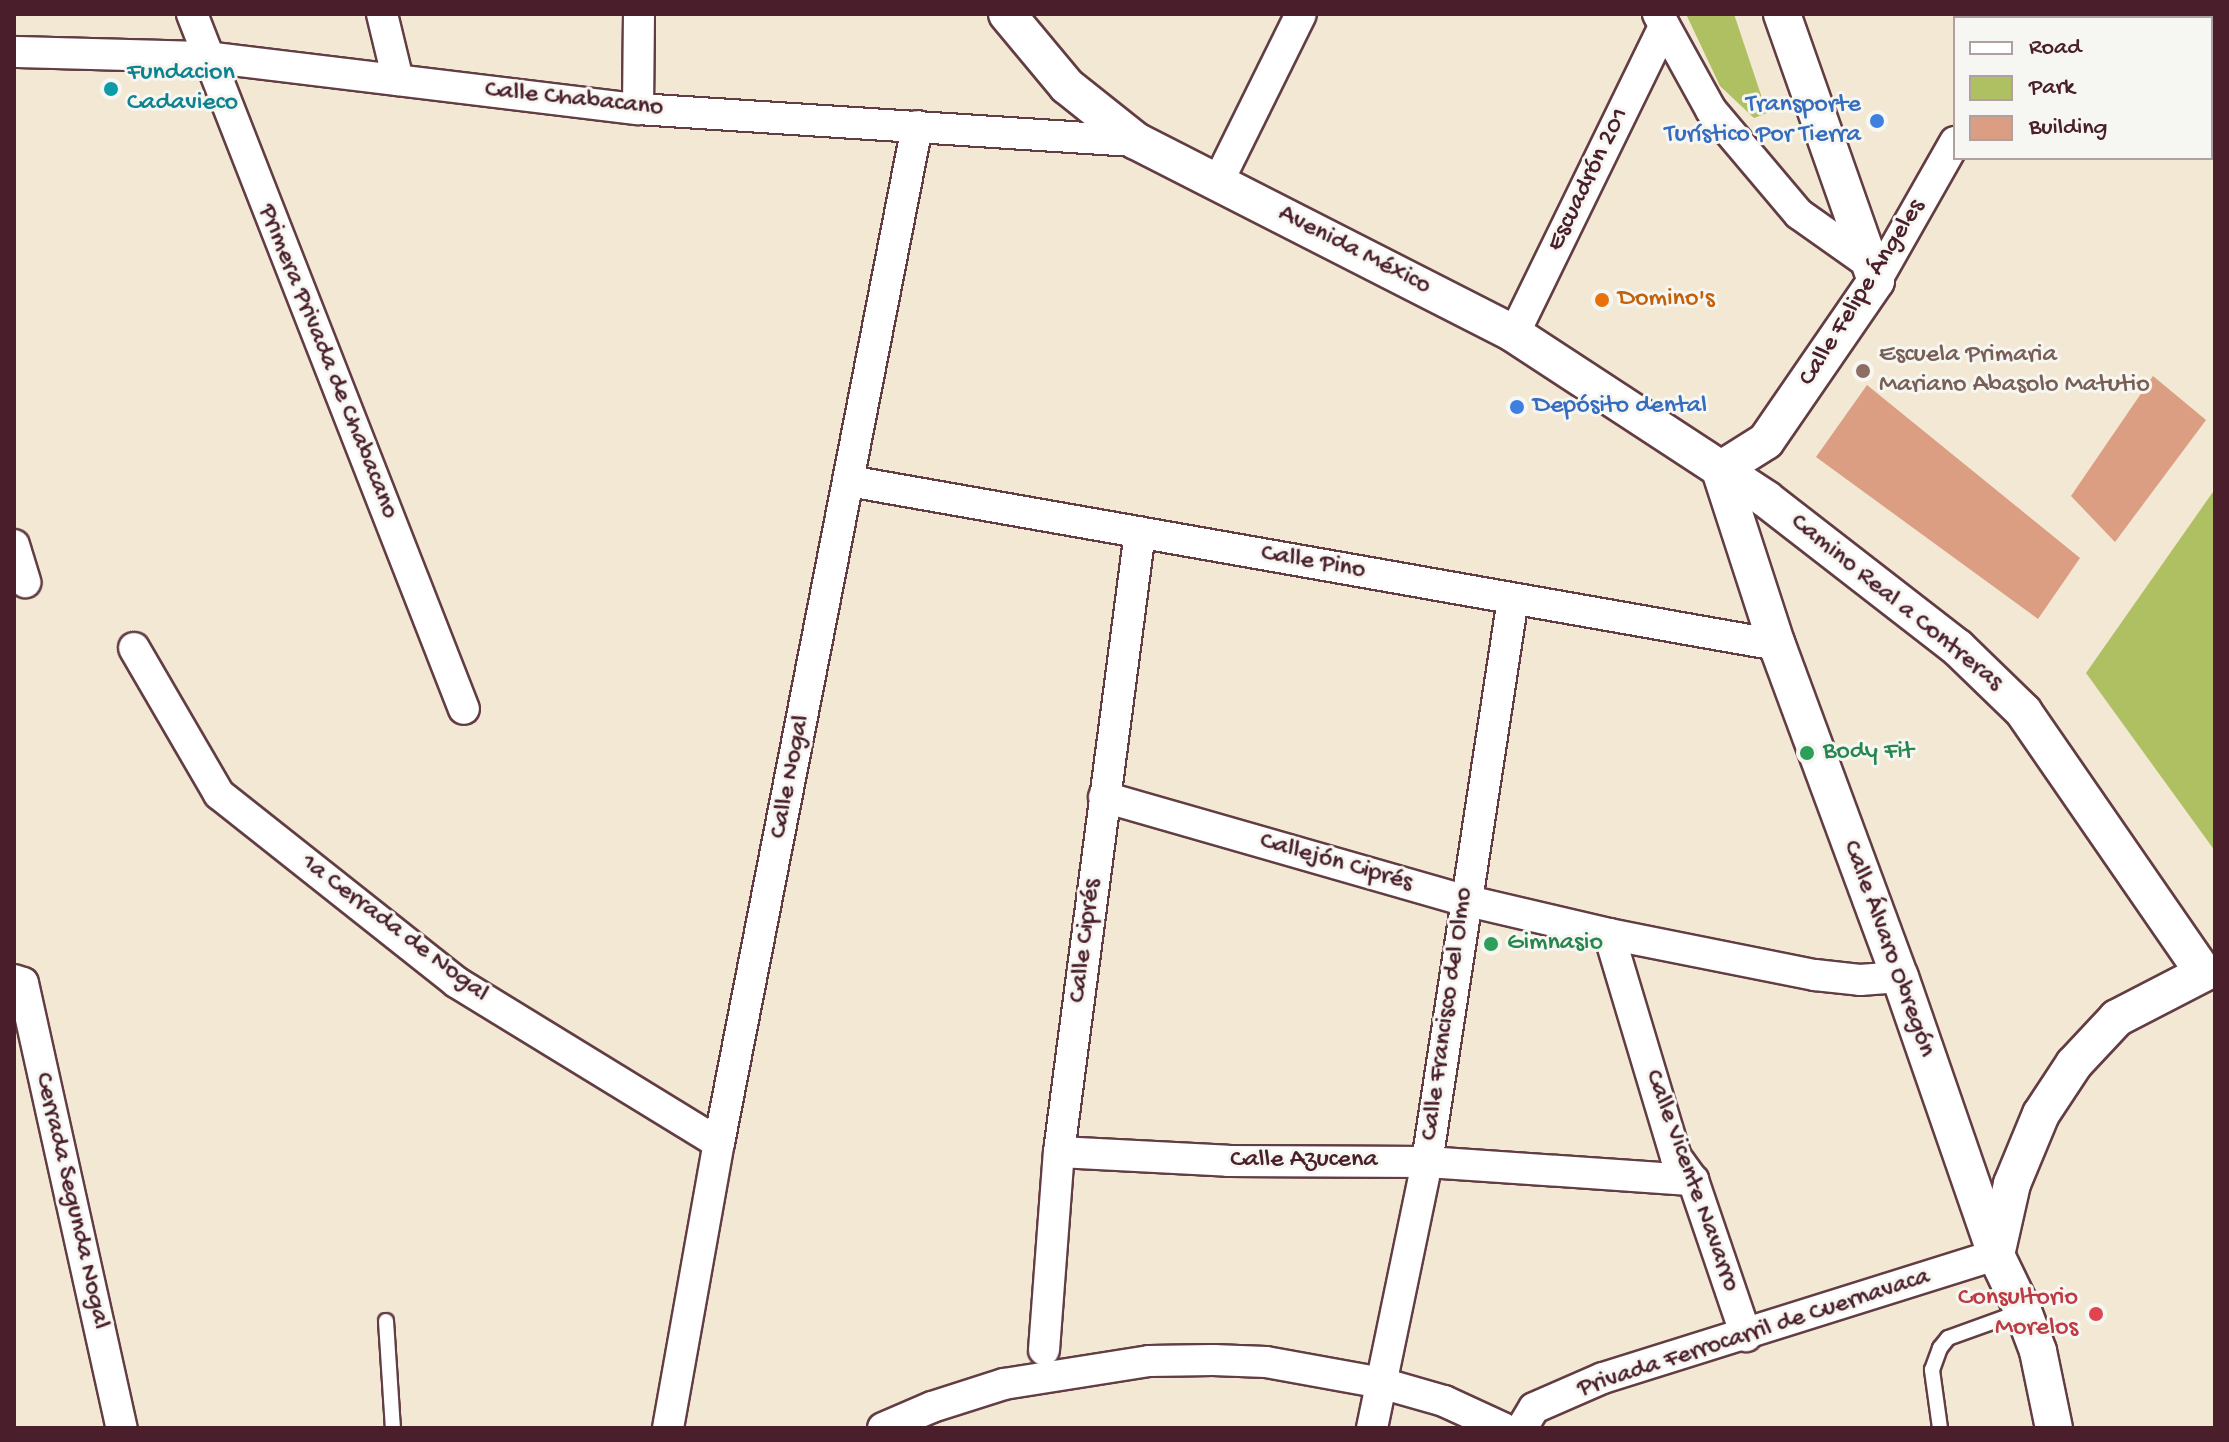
<!DOCTYPE html>
<meta charset="utf-8">
<style>
body{margin:0}
#map{position:relative;width:2229px;height:1442px;overflow:hidden;background:#f2e8d3;font-family:"Gochi Hand",sans-serif}
div>[style]{position:absolute}
.green>*{inset:0;background:#afc063}
.building>*{inset:0;background:#db9e83}
.roads{filter:drop-shadow(2px 0 #633d44) drop-shadow(-2px 0 #633d44) drop-shadow(0 2px #633d44) drop-shadow(0 -2px #633d44)}
.service>*{height:14px;margin:-7px;padding:0 7px;transform-origin:7px;border-radius:7px;background:#fff}
.minor>*{height:30px;margin:-15px;padding:0 15px;transform-origin:15px;border-radius:15px;background:#fff}
.tertiary>*{height:36px;margin:-18px;padding:0 18px;transform-origin:18px;border-radius:18px;background:#fff}
.dots>*{width:22px;height:22px;translate:-50% -50%;box-sizing:border-box;border:4px solid #f6f6f2;border-radius:50%}
span{translate:-50% -50%;white-space:nowrap;text-align:center;line-height:1.15;-webkit-text-stroke:6px #f6f6f2;paint-order:stroke}
.culture-label{font-size:26px;color:#0d838f}
.left{translate:0 -50%;text-align:left}
.street-label{font-size:26px;color:#4a1f2b}
.shop-label{font-size:26px;color:#366cbe}
.right{translate:-100% -50%;text-align:right}
.food-label{font-size:26px;color:#c56008}
.education-label{font-size:26px;color:#785e54}
.leisure-label{font-size:26px;color:#27864d}
.health-label{font-size:26px;color:#be3a42}
.frame{position:absolute;inset:0;border:16px solid #4a1f2b;pointer-events:none}
.legend{position:absolute;left:1953px;top:16px;width:260px;height:144px;box-sizing:border-box;background:#f6f6f2;border:2px solid #b1a0a2;margin:0;padding:10px 14px;list-style:none;font-size:24px;color:#4a1f2b}
.legend li{display:flex;align-items:center;gap:16px;height:40px}
.legend b{width:40px;border:2px solid #b1a0a2}
</style>
<div id="map">
<div class="green">
<i style="clip-path:polygon(1686px 14px,1734px 14px,1767px 113px,1754px 118px,1720px 86px)"></i>
<i style="clip-path:polygon(2215px 489px,2215px 851px,2086px 673px)"></i>
</div>
<div class="building">
<i style="clip-path:polygon(2153px 376px,2206px 420px,2115px 542px,2071px 496px)"></i>
<i style="clip-path:polygon(1867px 385px,2080px 558px,2038px 619px,1816px 457px)"></i>
</div>
<div class="roads">
<div class="service">
<i style="left:386px;top:1321px;width:107px;rotate:86.3deg"></i>
<i style="left:1940px;top:1428px;width:59px;rotate:-97.9deg"></i>
<i style="left:1932px;top:1370px;width:23px;rotate:-70deg"></i>
<i style="left:1940px;top:1348px;width:13px;rotate:-51deg"></i>
<i style="left:1948px;top:1338px;width:80px;rotate:-19.8deg"></i>
</div>
<div class="minor">
<i style="left:192px;top:14px;width:746px;rotate:68.63deg"></i>
<i style="left:382px;top:14px;width:68px;rotate:76.4deg"></i>
<i style="left:1658px;top:14px;width:110px;rotate:61.1deg"></i>
<i style="left:1711px;top:110px;width:136px;rotate:49.8deg"></i>
<i style="left:1799px;top:214px;width:87px;rotate:35.2deg"></i>
<i style="left:2025px;top:18px;width:4px;rotate:-63deg"></i>
<i style="left:14px;top:52px;width:192px;rotate:1.5deg"></i>
<i style="left:206px;top:57px;width:435px;rotate:6.9deg"></i>
<i style="left:638px;top:109px;width:499px;rotate:3.7deg"></i>
<i style="left:638px;top:109px;width:95px;rotate:-89.4deg"></i>
<i style="left:1218px;top:182px;width:187px;rotate:-63.7deg"></i>
<i style="left:1876px;top:281px;width:160px;rotate:-60.4deg"></i>
<i style="left:1514px;top:334px;width:343px;rotate:-64deg"></i>
<i style="left:849px;top:481px;width:942px;rotate:10.02deg"></i>
<i style="left:14px;top:545px;width:39px;rotate:73deg"></i>
<i style="left:134px;top:648px;width:169px;rotate:59.8deg"></i>
<i style="left:219px;top:794px;width:303px;rotate:38.4deg"></i>
<i style="left:456px;top:982px;width:308px;rotate:31.5deg"></i>
<i style="left:1104px;top:797px;width:374px;rotate:16deg"></i>
<i style="left:1464px;top:900px;width:149px;rotate:13.2deg"></i>
<i style="left:1609px;top:934px;width:210px;rotate:11.3deg"></i>
<i style="left:1815px;top:975px;width:45px;rotate:6.3deg"></i>
<i style="left:1860px;top:980px;width:40px;rotate:-4.3deg"></i>
<i style="left:1609px;top:934px;width:233px;rotate:73.3deg"></i>
<i style="left:1676px;top:1157px;width:29px;rotate:54deg"></i>
<i style="left:1693px;top:1180px;width:165px;rotate:71.2deg"></i>
<i style="left:14px;top:980px;width:9px;rotate:18deg"></i>
<i style="left:23px;top:983px;width:456px;rotate:77.5deg"></i>
<i style="left:1059px;top:1152px;width:169px;rotate:3deg"></i>
<i style="left:1228px;top:1161px;width:199px;rotate:0.3deg"></i>
<i style="left:1427px;top:1162px;width:267px;rotate:3.9deg"></i>
<i style="left:1044px;top:1350px;width:199px;rotate:-85.7deg"></i>
<i style="left:1059px;top:1152px;width:625px;rotate:-82.56deg"></i>
<i style="left:668px;top:1428px;width:290px;rotate:-79.9deg"></i>
<i style="left:719px;top:1143px;width:1036px;rotate:-78.98deg"></i>
<i style="left:883px;top:1428px;width:53px;rotate:-23.2deg"></i>
<i style="left:932px;top:1407px;width:76px;rotate:-17.7deg"></i>
<i style="left:1004px;top:1384px;width:147px;rotate:-9deg"></i>
<i style="left:1149px;top:1361px;width:64px;rotate:-0.9deg"></i>
<i style="left:1213px;top:1360px;width:53px;rotate:2.2deg"></i>
<i style="left:1266px;top:1362px;width:117px;rotate:10.3deg"></i>
<i style="left:1381px;top:1383px;width:66px;rotate:15.9deg"></i>
<i style="left:1444px;top:1401px;width:65px;rotate:24.6deg"></i>
<i style="left:1372px;top:1428px;width:272px;rotate:-78.3deg"></i>
<i style="left:1427px;top:1162px;width:570px;rotate:-81.32deg"></i>
<i style="left:1522px;top:1428px;width:23px;rotate:-59deg"></i>
<i style="left:1534px;top:1408px;width:75px;rotate:-23.5deg"></i>
<i style="left:1603px;top:1378px;width:412px;rotate:-17.4deg"></i>
</div>
<div class="tertiary">
<i style="left:1007px;top:14px;width:94px;rotate:50.2deg"></i>
<i style="left:1067px;top:86px;width:88px;rotate:38.6deg"></i>
<i style="left:1136px;top:141px;width:424px;rotate:27deg"></i>
<i style="left:1514px;top:334px;width:301px;rotate:33.2deg"></i>
<i style="left:1766px;top:499px;width:243px;rotate:37.8deg"></i>
<i style="left:1958px;top:648px;width:91px;rotate:44.1deg"></i>
<i style="left:2023px;top:711px;width:318px;rotate:55.4deg"></i>
<i style="left:2204px;top:973px;width:98px;rotate:152.7deg"></i>
<i style="left:2117px;top:1018px;width:63px;rotate:133.1deg"></i>
<i style="left:2074px;top:1064px;width:60px;rotate:123.4deg"></i>
<i style="left:2041px;top:1114px;width:76px;rotate:112.5deg"></i>
<i style="left:2012px;top:1184px;width:73px;rotate:102.7deg"></i>
<i style="left:1720px;top:470px;width:184px;rotate:72deg"></i>
<i style="left:1777px;top:645px;width:354px;rotate:69.7deg"></i>
<i style="left:1900px;top:977px;width:294px;rotate:70.9deg"></i>
<i style="left:1996px;top:1255px;width:62px;rotate:64.3deg"></i>
<i style="left:2023px;top:1311px;width:43px;rotate:69.4deg"></i>
<i style="left:2038px;top:1351px;width:79px;rotate:78.3deg"></i>
<i style="left:1720px;top:470px;width:54px;rotate:-32.2deg"></i>
<i style="left:1766px;top:441px;width:194px;rotate:-55.5deg"></i>
<i style="left:1876px;top:281px;width:283px;rotate:-109.4deg"></i>
</div>
</div>
<div class="dots">
<i style="left:111px;top:89px;background:#0f9aa8"></i>
<i style="left:1877px;top:121px;background:#3f7fe0"></i>
<i style="left:1602px;top:300px;background:#e8710a"></i>
<i style="left:1863px;top:371px;background:#8d6e63"></i>
<i style="left:1517px;top:407px;background:#3f7fe0"></i>
<i style="left:1807px;top:753px;background:#2e9e5b"></i>
<i style="left:1491px;top:944px;background:#2e9e5b"></i>
<i style="left:2096px;top:1314px;background:#e0444e"></i>
</div>
<div class="culture-label">
<span class="left" style="left:127px;top:89px">Fundacion<br>Cadavieco</span>
</div>
<div class="street-label">
<span style="left:574px;top:100px;rotate:6deg">Calle Chabacano</span>
<span style="left:1589px;top:180px;rotate:-64deg">Escuadrón 201</span>
<span style="left:1354px;top:251px;rotate:27deg">Avenida México</span>
<span style="left:1863px;top:293px;rotate:-58deg">Calle Felipe Ángeles</span>
<span style="left:327px;top:362px;rotate:68deg">Primera Privada de Chabacano</span>
<span style="left:1313px;top:563px;rotate:10deg">Calle Pino</span>
<span style="left:1896px;top:603px;rotate:39deg">Camino Real a Contreras</span>
<span style="left:791px;top:777px;rotate:-79deg">Calle Nogal</span>
<span style="left:1336px;top:863px;rotate:16deg">Callejón Ciprés</span>
<span style="left:394px;top:929px;rotate:37deg">1a Cerrada de Nogal</span>
<span style="left:1086px;top:941px;rotate:-83deg">Calle Ciprés</span>
<span style="left:1888px;top:949px;rotate:70deg">Calle Álvaro Obregón</span>
<span style="left:1448px;top:1014px;rotate:-82deg">Calle Francisco del Olmo</span>
<span style="left:1304px;top:1161px">Calle Azucena</span>
<span style="left:1691px;top:1181px;rotate:70deg">Calle Vicente Navarro</span>
<span style="left:71px;top:1201px;rotate:77deg">Cerrada Segunda Nogal</span>
<span style="left:1754px;top:1334px;rotate:-18deg">Privada Ferrocarril de Cuernavaca</span>
</div>
<div class="shop-label">
<span class="right" style="left:1861px;top:121px">Transporte<br>Turístico Por Tierra</span>
<span class="left" style="left:1533px;top:407px">Depósito dental</span>
</div>
<div class="food-label">
<span class="left" style="left:1618px;top:300px">Domino's</span>
</div>
<div class="education-label">
<span class="left" style="left:1879px;top:371px">Escuela Primaria<br>Mariano Abasolo Matutio</span>
</div>
<div class="leisure-label">
<span class="left" style="left:1823px;top:753px">Body Fit</span>
<span class="left" style="left:1507px;top:944px">Gimnasio</span>
</div>
<div class="health-label">
<span class="right" style="left:2078px;top:1314px">Consultorio<br>Morelos</span>
</div>
<div class="frame"></div>
<ul class="legend">
<li><b style="height:10px;background:#fff"></b>Road</li>
<li><b style="height:22px;background:#afc063"></b>Park</li>
<li><b style="height:22px;background:#db9e83"></b>Building</li>
</ul>
</div>
